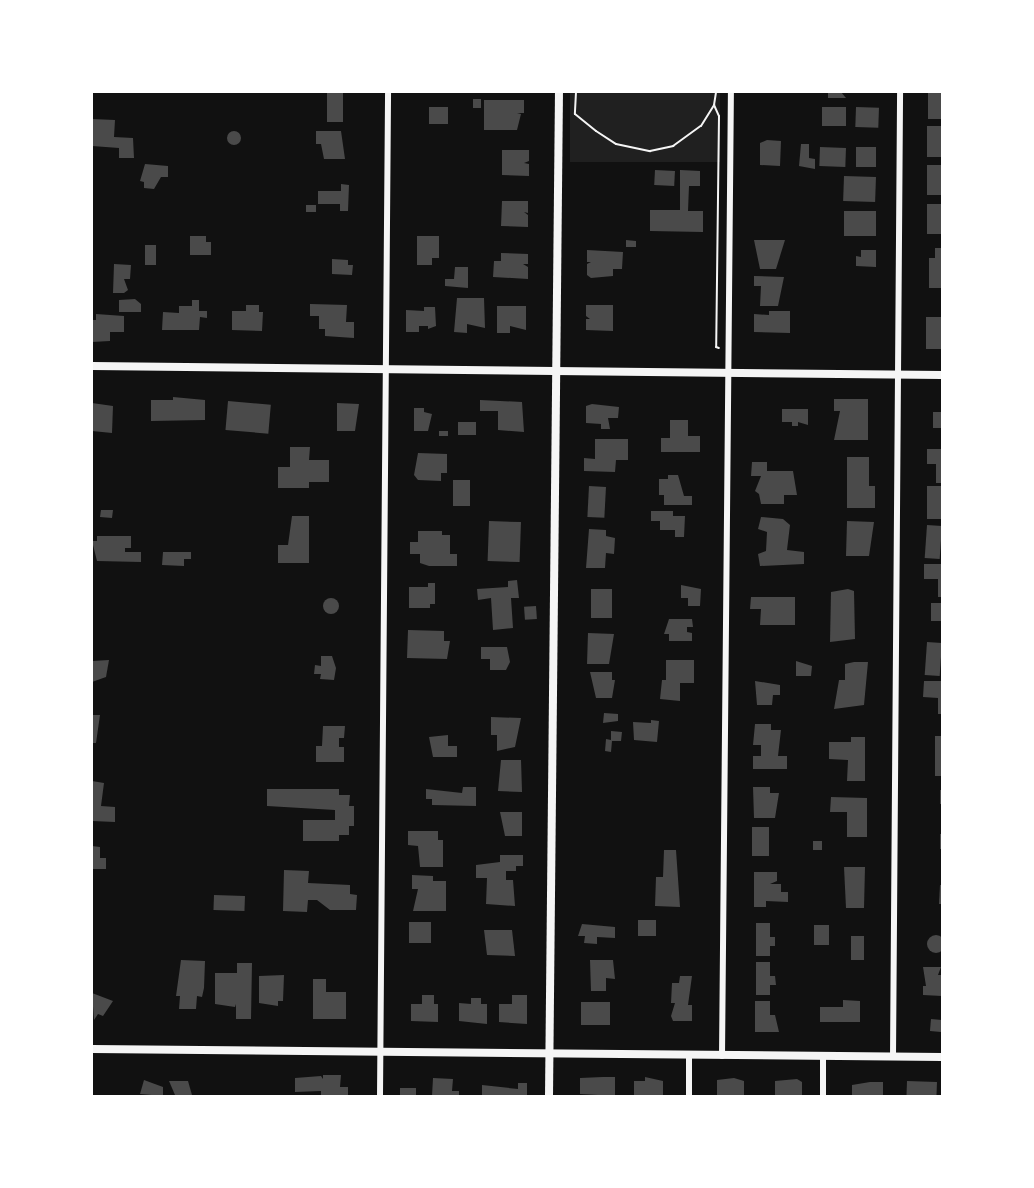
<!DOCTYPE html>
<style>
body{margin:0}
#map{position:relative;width:1034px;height:1188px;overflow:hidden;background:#111;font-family:Helvetica,sans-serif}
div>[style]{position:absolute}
.green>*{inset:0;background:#202020;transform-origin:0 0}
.building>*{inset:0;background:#4a4a4a;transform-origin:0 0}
.round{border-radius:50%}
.path>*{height:2px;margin:-1px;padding:0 1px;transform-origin:1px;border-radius:1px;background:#f5f5f5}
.minor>*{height:6px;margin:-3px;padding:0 3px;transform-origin:3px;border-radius:3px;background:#f5f5f5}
.tertiary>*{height:8px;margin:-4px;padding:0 4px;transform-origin:4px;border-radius:4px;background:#f5f5f5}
span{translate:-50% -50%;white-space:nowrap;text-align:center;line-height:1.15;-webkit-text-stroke:4.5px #fff;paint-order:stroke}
.frame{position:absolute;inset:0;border:93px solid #fff;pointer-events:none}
</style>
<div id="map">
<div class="green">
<i style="left:570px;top:92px;width:150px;height:70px"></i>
</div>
<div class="building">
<i style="left:327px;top:92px;width:16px;height:30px"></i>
<i style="clip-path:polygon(828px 92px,841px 92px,846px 98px,828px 98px)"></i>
<i style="left:928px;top:92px;width:14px;height:27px"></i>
<i style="left:473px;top:99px;width:8px;height:9px"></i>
<i style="clip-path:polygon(484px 100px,524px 100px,524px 113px,517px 113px,521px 114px,517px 130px,484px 130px)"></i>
<i style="left:429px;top:107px;width:19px;height:17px"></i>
<i style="left:822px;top:107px;width:24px;height:19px"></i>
<i style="left:856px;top:107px;width:23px;height:20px;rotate:2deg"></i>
<i style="clip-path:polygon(92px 119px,115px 120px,114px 137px,133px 138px,134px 158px,119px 158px,119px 148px,92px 146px)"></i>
<i style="left:927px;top:126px;width:15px;height:31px"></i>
<i class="round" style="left:227px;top:131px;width:14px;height:14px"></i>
<i style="clip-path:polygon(316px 131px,341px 131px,345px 159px,324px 159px,321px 144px,316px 144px)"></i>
<i style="clip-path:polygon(767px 140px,781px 141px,780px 166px,760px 165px,760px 143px)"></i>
<i style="clip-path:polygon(801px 144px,809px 144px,809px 158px,815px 159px,815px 169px,799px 166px)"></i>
<i style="left:820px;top:147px;width:26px;height:19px;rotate:2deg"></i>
<i style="left:856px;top:147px;width:20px;height:20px"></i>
<i style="clip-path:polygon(502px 150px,529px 150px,529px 161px,524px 163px,529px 164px,529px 176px,502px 175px)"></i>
<i style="clip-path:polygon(145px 164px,168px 166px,168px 177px,161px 177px,154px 189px,144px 188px,144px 182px,140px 181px)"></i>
<i style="left:927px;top:165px;width:15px;height:30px"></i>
<i style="left:655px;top:170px;width:20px;height:15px;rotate:3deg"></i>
<i style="clip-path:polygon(680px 170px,700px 171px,700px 186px,689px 186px,688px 211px,703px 211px,703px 232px,650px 231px,650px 210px,680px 210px)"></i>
<i style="left:844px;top:176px;width:32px;height:25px;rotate:2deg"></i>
<i style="clip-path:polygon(341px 184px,349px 185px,348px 211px,340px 211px,340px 204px,318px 204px,318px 191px,341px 191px)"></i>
<i style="clip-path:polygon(502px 201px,528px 201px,528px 213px,524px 212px,528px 215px,528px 227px,501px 226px)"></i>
<i style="left:927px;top:204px;width:14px;height:30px"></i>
<i style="left:306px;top:205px;width:10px;height:7px"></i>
<i style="left:844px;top:211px;width:32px;height:25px"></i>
<i style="clip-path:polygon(190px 236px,206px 236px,206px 242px,211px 242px,211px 255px,190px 255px)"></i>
<i style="clip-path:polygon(417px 236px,439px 236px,439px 258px,432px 258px,432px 265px,417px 265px)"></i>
<i style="clip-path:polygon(626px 240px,636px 241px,636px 247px,626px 247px)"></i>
<i style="clip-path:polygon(754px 240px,785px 240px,776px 269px,760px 269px)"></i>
<i style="left:145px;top:245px;width:11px;height:20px"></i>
<i style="clip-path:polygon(935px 248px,942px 248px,942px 288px,929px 288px,929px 258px,935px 258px)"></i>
<i style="clip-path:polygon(587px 250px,623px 252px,622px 269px,613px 269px,613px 276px,591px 278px,587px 275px,587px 264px,591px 262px,587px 262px)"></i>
<i style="clip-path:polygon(861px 250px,876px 250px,876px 267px,856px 266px,856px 256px,861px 257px)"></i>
<i style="clip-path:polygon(501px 253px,528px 254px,528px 264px,523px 264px,528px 267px,528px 279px,493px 277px,494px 261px,501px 261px)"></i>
<i style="clip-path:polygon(332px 259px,348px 260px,348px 265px,353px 265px,352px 275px,332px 274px)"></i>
<i style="clip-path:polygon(114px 264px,131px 265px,130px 279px,124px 279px,128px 290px,124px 293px,113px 293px)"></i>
<i style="clip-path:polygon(455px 267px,468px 267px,468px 288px,445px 286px,445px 279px,454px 279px)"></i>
<i style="clip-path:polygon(754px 276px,784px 277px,778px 306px,760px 306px,761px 286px,754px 286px)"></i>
<i style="clip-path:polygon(457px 298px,484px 298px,485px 328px,467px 324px,467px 333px,454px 332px)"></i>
<i style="clip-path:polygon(119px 300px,135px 299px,141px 304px,141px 312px,119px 312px)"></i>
<i style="clip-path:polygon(192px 300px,199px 300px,199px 311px,207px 311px,207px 318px,200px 317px,199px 330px,162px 330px,163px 312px,179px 313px,179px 306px,192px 306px)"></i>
<i style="clip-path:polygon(310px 304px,347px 305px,346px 322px,354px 322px,354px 338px,325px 336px,325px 329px,319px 329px,319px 316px,310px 316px)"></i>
<i style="clip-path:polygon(246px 305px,259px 305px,259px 312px,263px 312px,262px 331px,232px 330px,232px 311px,246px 311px)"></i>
<i style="clip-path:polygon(586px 305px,613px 305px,613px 331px,586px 330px,586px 319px,590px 319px,586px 316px)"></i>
<i style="clip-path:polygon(497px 306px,526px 306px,526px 330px,510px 326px,510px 333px,497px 333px)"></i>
<i style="clip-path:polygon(424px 307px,435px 307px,436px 326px,428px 329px,428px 326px,419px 326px,419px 332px,406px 332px,406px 310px,424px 311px)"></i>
<i style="clip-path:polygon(769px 311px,790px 311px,790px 333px,754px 332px,754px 314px,769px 315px)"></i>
<i style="clip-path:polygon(96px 314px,124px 316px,124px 332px,110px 332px,110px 341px,92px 342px,92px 320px,96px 320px)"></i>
<i style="left:926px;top:317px;width:16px;height:32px"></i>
<i style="clip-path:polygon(173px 397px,205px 400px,205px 420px,151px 421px,151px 400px,173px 400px)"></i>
<i style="clip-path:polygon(834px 399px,868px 399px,868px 440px,834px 440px,840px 411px,834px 411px)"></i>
<i style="clip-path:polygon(480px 400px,522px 402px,524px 432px,498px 430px,498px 411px,480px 411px)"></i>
<i style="left:228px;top:401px;width:43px;height:29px;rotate:5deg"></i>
<i style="clip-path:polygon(92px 403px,113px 406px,112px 433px,92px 431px)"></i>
<i style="clip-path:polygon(337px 403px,359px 404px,355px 431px,337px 431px)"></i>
<i style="clip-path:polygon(592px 404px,619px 407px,618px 418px,608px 418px,610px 429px,601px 429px,601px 424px,586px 423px,586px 406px)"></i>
<i style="clip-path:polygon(414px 408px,424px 408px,424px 412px,432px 414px,428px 431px,414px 431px)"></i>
<i style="clip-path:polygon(782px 409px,808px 409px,808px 425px,798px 422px,798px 426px,792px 426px,792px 422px,782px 422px)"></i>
<i style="left:933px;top:412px;width:9px;height:16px"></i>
<i style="clip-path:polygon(670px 420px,688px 420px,688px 436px,700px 436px,700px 452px,661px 452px,661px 438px,670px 438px)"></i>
<i style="left:458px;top:422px;width:18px;height:13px"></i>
<i style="left:439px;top:431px;width:9px;height:5px"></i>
<i style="clip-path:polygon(595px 439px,628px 439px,628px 460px,616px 460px,615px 472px,584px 471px,584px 458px,595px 459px)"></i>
<i style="clip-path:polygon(290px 447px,310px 447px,309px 460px,329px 460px,329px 482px,309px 482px,309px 488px,278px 488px,278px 467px,290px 467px)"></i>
<i style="clip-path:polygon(927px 449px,942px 449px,942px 483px,936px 483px,936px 464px,927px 464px)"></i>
<i style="clip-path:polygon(418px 453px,447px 454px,447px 473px,441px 473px,441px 481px,418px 480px,414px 475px)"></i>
<i style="clip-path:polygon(847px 457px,869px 457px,869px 486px,875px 486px,875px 508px,847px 508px)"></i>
<i style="clip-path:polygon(752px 462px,767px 462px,767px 471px,793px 471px,797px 495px,784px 495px,784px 504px,761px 504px,759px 494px,755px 491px,761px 476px,751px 476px)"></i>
<i style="clip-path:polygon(668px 475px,678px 475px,684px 496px,692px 496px,692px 505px,664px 505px,664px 495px,659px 495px,659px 479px,668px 479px)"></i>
<i style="left:453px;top:480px;width:17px;height:26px"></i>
<i style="left:589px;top:486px;width:17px;height:31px;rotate:3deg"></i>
<i style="left:927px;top:486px;width:15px;height:33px"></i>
<i style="clip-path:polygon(101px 510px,113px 510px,112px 518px,100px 517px)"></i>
<i style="clip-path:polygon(651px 511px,673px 511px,673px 516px,685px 516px,684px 537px,675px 537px,675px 530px,660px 530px,660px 521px,651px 521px)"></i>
<i style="clip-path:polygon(292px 516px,309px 516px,309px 563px,278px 563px,278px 545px,288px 545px)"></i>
<i style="clip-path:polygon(761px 517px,783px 519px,790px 525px,787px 550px,804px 552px,804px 564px,760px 566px,758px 554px,766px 551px,767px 532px,758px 529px)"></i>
<i style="left:489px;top:521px;width:32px;height:40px;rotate:2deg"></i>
<i style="clip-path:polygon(847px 521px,874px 522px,869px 556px,846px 556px)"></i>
<i style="left:927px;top:525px;width:15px;height:33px;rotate:4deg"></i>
<i style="clip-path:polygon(589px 529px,606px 530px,606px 536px,615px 538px,614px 554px,606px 553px,605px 568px,586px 568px)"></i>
<i style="clip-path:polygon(418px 531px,442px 531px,442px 535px,450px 535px,450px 554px,457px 554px,457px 566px,429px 566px,420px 563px,420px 554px,410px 554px,410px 542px,418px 542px)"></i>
<i style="clip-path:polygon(97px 536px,131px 536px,131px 548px,125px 548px,125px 552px,141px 552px,141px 562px,97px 561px,92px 541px,97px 541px)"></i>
<i style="clip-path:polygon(163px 552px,191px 552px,191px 559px,184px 559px,184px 566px,162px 565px)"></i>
<i style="clip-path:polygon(924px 564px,942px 564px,942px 597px,938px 597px,938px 579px,924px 579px)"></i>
<i style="clip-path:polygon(517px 580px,519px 598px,511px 598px,513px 628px,493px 630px,491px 598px,478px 600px,477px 589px,508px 587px,508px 581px)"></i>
<i style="clip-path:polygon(428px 583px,435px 583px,435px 604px,430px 604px,430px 608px,409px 608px,409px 587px,428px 587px)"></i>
<i style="clip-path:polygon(681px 585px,701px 589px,700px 606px,688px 606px,688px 598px,681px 598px)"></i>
<i style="left:591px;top:589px;width:21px;height:29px"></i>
<i style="clip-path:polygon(848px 589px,854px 591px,855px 639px,830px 642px,831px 592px)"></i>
<i style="clip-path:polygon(751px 597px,795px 597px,795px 625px,760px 625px,761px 609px,750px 609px)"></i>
<i class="round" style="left:323px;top:598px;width:16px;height:16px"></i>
<i style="left:931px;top:603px;width:11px;height:18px"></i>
<i style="left:536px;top:606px;width:13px;height:12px;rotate:86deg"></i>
<i style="clip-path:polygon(669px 619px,692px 619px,693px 627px,687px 627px,687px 632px,692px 633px,692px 641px,669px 641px,669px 634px,664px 634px)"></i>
<i style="clip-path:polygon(408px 630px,444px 631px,444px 641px,450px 641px,447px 659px,407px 658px)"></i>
<i style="clip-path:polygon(588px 633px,614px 634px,609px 664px,587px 664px)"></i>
<i style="left:927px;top:642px;width:15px;height:33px;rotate:4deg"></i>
<i style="clip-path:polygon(481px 647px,507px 647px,510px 662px,506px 670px,490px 670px,490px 659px,481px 659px)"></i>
<i style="clip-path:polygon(321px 656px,332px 656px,336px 668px,334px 680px,320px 679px,321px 674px,314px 674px,315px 665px,321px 666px)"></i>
<i style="clip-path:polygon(109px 660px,106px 677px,92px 682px,92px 661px)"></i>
<i style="clip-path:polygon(666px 660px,694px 660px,694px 683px,680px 683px,680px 701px,660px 699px,662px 680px,666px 680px)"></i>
<i style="clip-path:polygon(796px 661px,812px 666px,811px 676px,796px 676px)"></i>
<i style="clip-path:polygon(854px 662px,868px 662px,864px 705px,834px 709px,839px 680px,845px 680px,845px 664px)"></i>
<i style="clip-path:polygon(590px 672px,612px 672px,612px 680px,615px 680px,612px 698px,596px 698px)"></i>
<i style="clip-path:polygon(755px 681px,780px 685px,780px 695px,773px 695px,772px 705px,757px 705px)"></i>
<i style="clip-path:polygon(924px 681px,942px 681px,942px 714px,938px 714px,938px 698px,923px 697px)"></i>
<i style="clip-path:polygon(604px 713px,618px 714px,618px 721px,603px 723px)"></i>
<i style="clip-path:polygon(92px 715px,100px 715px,96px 743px,92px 743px)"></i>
<i style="clip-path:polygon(491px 717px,521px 718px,515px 747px,497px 751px,497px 735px,491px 735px)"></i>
<i style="clip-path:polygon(651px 720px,659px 721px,657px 742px,634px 740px,633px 722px,651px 723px)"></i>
<i style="clip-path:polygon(755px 724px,771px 724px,771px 730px,781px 730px,778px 756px,787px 756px,787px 769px,753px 769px,753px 756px,761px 756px,761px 745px,753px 745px)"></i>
<i style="clip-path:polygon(323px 726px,345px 726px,344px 738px,339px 738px,339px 747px,344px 747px,344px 762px,316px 762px,316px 746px,322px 746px)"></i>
<i style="clip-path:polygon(611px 731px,622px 732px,621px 741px,612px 741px,611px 752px,605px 751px,606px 739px,611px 740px)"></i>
<i style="clip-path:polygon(448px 735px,448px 746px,457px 746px,457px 757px,433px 757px,429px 737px)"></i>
<i style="left:935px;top:736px;width:7px;height:40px"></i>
<i style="clip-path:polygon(851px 737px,865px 737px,865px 781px,847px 781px,848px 760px,829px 759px,829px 742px,851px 742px)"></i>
<i style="clip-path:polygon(501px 760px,521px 760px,522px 792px,498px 791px)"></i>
<i style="clip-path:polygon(92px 781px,104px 783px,101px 806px,115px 807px,115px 822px,92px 821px)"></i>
<i style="clip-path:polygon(463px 787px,476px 787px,476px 806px,432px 805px,432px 799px,426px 799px,426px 789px,462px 793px)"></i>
<i style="clip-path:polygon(753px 787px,770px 787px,770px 793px,779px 793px,775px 818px,754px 818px)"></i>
<i style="clip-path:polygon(267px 789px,339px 789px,339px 795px,350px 795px,349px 806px,354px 806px,354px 826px,349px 826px,349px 835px,339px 835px,339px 841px,303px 841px,303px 820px,335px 820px,335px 810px,267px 806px)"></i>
<i style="left:940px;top:790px;width:2px;height:14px"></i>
<i style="clip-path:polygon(831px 797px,867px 798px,867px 837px,847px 837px,847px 812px,830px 812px)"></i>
<i style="clip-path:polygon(500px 812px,522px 812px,522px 836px,505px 836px)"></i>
<i style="left:752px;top:827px;width:17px;height:29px"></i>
<i style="clip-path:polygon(408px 831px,438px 831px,438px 840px,443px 840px,443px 867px,420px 867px,418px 846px,408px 845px)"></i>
<i style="left:940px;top:834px;width:2px;height:15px"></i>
<i style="left:813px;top:841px;width:9px;height:9px"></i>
<i style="clip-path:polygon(92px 846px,100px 847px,100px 858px,106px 858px,106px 869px,92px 869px)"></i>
<i style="clip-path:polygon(664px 850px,676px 850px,680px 907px,655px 906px,656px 877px,663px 877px)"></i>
<i style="clip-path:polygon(500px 855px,523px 855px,523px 866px,516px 866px,516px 871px,506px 871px,506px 880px,513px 880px,515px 906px,486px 904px,487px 878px,476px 878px,476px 865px,500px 862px)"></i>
<i style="clip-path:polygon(844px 867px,865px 867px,864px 908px,846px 908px)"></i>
<i style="clip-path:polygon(284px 870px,309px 871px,308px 883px,350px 885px,350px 894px,357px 895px,356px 910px,330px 910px,317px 900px,308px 900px,307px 912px,283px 911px)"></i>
<i style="clip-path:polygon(754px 872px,777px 872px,777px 881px,770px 884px,781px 884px,781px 892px,788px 892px,788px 902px,766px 901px,766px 907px,754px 907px)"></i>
<i style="clip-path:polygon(412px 875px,433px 876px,433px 881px,446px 881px,446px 911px,413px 911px,418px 889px,412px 889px)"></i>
<i style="clip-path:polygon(940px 885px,942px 885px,942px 904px,939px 904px)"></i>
<i style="left:214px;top:895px;width:31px;height:15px;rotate:2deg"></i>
<i style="left:638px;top:920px;width:18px;height:16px"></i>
<i style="left:409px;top:922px;width:22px;height:21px"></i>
<i style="clip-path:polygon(756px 923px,770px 923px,770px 937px,775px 937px,775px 946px,770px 946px,770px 956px,756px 956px)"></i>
<i style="clip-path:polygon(582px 924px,615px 927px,615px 938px,597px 937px,597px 944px,584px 943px,585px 936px,578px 936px)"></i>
<i style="left:814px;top:925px;width:15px;height:20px"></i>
<i style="clip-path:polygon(484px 930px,512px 930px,515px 956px,487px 955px)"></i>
<i class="round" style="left:927px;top:935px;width:18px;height:18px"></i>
<i style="left:851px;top:936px;width:13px;height:24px"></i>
<i style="clip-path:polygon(181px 960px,205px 961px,204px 988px,202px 997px,197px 996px,196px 1009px,179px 1009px,180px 996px,176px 996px)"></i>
<i style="clip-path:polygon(590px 960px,613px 960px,615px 979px,606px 978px,606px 991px,591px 991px)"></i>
<i style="clip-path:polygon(756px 962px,770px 962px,770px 976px,775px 976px,776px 985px,770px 985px,770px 995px,756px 995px)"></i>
<i style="clip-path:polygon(237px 963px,252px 963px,251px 1019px,236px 1019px,236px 1004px,235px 1007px,215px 1004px,215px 973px,237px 973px)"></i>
<i style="clip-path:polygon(923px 967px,941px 967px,938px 975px,942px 975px,942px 996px,923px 995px,923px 986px,926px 986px)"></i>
<i style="clip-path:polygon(284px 975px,283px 1001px,278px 1001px,278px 1006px,259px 1003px,259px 976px)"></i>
<i style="clip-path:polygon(680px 976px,692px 976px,688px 1005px,692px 1005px,692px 1021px,673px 1021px,671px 1016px,675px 1003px,671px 1003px,672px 983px,679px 983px)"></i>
<i style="clip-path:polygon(313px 979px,326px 979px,326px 992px,346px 992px,346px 1019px,313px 1019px)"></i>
<i style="clip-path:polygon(92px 993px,113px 1001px,103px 1016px,98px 1014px,94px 1020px)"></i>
<i style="clip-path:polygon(422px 995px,434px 995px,434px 1004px,438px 1004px,438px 1022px,411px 1021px,411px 1004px,422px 1004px)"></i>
<i style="clip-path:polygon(512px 995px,527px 995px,527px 1024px,499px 1022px,499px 1004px,512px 1004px)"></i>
<i style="clip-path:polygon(471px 998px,481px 998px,481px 1004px,487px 1004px,487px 1024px,459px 1021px,459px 1003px,471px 1004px)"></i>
<i style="clip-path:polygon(843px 1000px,860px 1001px,860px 1022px,820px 1022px,820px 1007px,843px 1007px)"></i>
<i style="clip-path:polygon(755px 1001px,770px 1001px,770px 1015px,775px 1015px,779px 1032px,755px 1032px)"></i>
<i style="left:581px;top:1002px;width:29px;height:23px"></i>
<i style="left:931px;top:1019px;width:11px;height:12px;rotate:5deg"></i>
<i style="clip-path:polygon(323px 1075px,341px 1075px,340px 1087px,348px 1087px,348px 1096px,321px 1096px,321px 1091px,295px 1092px,295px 1078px,321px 1076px,323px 1079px)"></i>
<i style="clip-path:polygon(603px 1077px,615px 1077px,615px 1096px,580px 1094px,580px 1078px)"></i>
<i style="clip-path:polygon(645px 1077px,663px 1081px,663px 1096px,634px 1096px,634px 1081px,645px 1081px)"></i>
<i style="clip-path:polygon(433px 1078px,453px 1079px,452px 1091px,459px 1091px,459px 1096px,432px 1096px)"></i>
<i style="clip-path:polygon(734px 1078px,744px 1081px,744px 1096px,717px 1095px,717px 1080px)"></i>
<i style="clip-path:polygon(797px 1079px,802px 1082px,802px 1096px,775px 1096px,775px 1081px)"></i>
<i style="clip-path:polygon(144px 1080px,163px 1087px,163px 1096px,140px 1094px)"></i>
<i style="clip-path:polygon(169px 1081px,188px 1081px,192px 1095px,175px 1095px)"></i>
<i style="left:907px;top:1081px;width:30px;height:15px;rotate:2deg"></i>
<i style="clip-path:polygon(870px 1082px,883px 1082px,883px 1096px,852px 1096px,852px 1085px)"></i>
<i style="clip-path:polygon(518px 1083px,527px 1083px,527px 1096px,482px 1096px,482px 1085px,518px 1089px)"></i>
<i style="left:400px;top:1088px;width:16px;height:8px"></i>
</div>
<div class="path">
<i style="left:576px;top:92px;width:22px;rotate:93deg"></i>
<i style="left:575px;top:114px;width:27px;rotate:39deg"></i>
<i style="left:596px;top:131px;width:24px;rotate:33deg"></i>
<i style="left:616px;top:144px;width:35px;rotate:12deg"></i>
<i style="left:650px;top:151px;width:24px;rotate:-12deg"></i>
<i style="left:673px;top:146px;width:34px;rotate:-36deg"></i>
<i style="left:701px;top:126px;width:25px;rotate:-58deg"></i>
<i style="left:714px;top:105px;width:13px;rotate:-81deg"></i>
<i style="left:714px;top:105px;width:12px;rotate:66deg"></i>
<i style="left:719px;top:116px;width:231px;rotate:90.7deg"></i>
<i style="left:716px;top:347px;width:3px;rotate:18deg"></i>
</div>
<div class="minor">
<i style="left:722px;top:1056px;width:964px;rotate:-89.47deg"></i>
<i style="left:823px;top:1056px;width:40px;rotate:90deg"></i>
<i style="left:893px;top:1057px;width:965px;rotate:-89.58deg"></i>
<i style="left:380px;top:1096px;width:1004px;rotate:-89.54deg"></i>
<i style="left:689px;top:1096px;width:41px;rotate:-90deg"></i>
</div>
<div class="tertiary">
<i style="left:92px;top:366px;width:850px;rotate:0.61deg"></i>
<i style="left:92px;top:1049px;width:850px;rotate:0.54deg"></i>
<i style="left:549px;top:1096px;width:1004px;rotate:-89.43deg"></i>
</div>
<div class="frame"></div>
</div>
